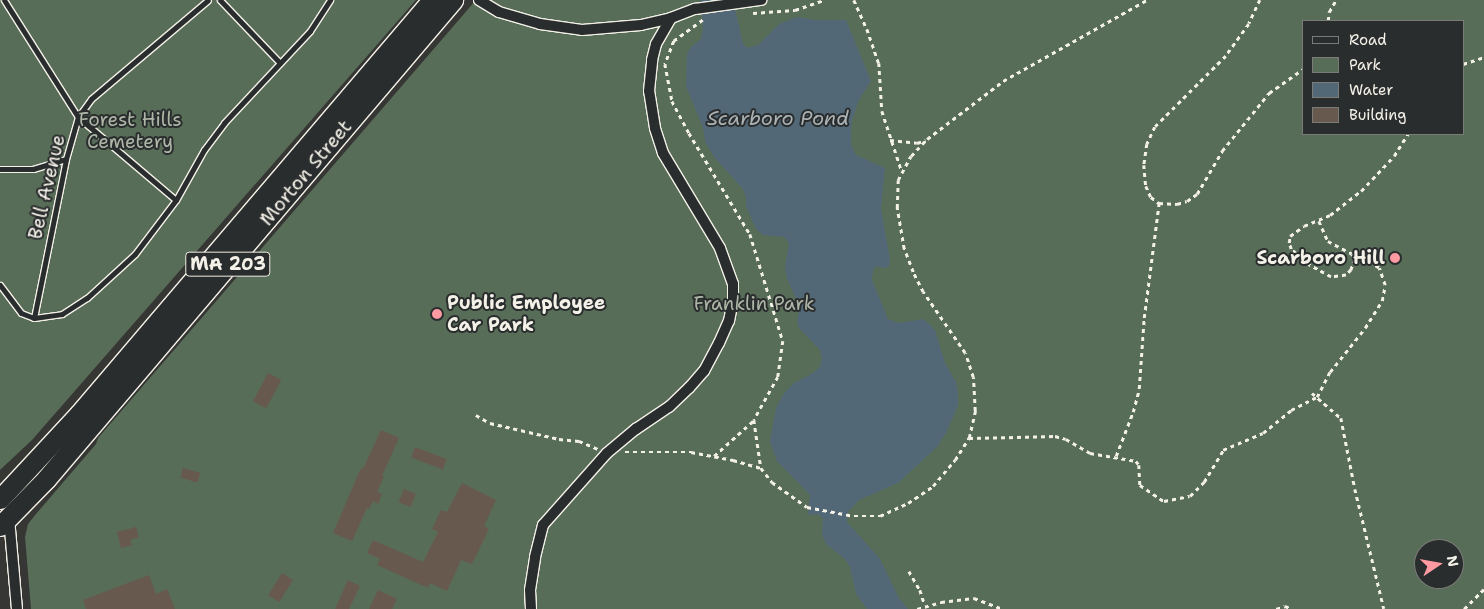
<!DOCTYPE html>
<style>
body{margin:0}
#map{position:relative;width:1484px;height:609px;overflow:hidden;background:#363634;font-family:"Shantell Sans",sans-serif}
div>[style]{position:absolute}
.green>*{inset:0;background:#586d58}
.water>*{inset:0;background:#536877}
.building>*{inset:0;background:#67594e;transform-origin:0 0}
.path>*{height:2.5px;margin-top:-1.25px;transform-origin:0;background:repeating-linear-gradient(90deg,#f4f1e8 0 4px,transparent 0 8px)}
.roads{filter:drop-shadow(1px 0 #f4f1e8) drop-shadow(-1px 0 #f4f1e8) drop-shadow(0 1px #f4f1e8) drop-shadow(0 -1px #f4f1e8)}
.lane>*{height:5px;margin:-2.5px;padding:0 2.5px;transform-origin:2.5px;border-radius:2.5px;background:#2a2d2e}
.street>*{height:10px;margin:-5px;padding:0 5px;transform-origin:5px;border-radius:5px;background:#2a2d2e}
.highway>*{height:19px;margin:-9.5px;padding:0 9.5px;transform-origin:9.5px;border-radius:9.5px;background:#2a2d2e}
.dots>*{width:14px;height:14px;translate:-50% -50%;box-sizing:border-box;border:2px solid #2a2d2e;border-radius:50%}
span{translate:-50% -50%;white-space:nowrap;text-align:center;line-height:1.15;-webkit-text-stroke:4px #2a2d2e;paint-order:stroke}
.shield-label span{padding:1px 4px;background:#2a2d2e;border:1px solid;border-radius:4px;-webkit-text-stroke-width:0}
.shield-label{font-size:18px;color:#f4f1e8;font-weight:700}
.park-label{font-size:19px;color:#aeb6a7}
.street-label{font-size:19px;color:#f4f1e8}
.poi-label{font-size:19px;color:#f4f1e8;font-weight:700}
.right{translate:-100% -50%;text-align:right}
.left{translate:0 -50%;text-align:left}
.water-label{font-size:20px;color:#acb3b5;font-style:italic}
.legend{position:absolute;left:1302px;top:20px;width:162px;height:115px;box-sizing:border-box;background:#2a2d2e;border:1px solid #7b7b78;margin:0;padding:6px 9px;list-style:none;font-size:15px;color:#f4f1e8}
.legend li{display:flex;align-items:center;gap:10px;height:25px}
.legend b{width:25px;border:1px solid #7b7b78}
.north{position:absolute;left:1414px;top:539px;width:50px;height:50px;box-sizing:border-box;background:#2a2d2e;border:1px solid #7b7b78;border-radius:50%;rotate:78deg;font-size:14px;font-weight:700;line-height:20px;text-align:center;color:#f4f1e8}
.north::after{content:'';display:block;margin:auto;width:18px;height:22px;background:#ff9aa2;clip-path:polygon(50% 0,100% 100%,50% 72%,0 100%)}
</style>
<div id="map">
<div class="green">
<i style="clip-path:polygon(0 0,416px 0,32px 440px,0 470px)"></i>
<i style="clip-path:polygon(evenodd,476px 0,1484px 0,1484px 609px,31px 609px,25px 537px,28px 524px,36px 514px,96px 444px,98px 438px,476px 0,1303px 21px,1463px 21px,1463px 134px,1303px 134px,1303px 21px,476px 0,1424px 549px,1454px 549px,1454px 579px,1424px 579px,1424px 549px)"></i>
</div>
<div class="water">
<i style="clip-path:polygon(701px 0,733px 0,743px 44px,747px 48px,758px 45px,779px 24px,797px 17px,815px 20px,846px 20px,871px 81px,859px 100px,852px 120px,851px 131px,851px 145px,856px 155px,885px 168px,881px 208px,890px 260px,889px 266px,884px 268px,876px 266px,873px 270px,872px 280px,888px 319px,898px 323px,924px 319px,935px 330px,945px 363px,956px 382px,958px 393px,958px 405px,946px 433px,937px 447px,898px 483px,859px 500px,848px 512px,847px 522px,880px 559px,899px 598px,908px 609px,867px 609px,856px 594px,850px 567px,845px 559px,826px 544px,822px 534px,823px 518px,817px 514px,808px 515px,810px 495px,777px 461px,770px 441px,776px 408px,785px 392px,794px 383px,813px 373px,820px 367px,822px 359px,820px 350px,799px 328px,797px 321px,800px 307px,787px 279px,785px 267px,789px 243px,784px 237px,763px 235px,756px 229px,746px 206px,746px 198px,743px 189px,715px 158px,705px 142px,703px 128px,686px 86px,687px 54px,690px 48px,701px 39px,703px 28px)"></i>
</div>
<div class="building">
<i style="left:268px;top:373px;width:15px;height:32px;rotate:28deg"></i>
<i style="clip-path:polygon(381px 430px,399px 438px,382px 476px,384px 477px,377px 492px,382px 494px,378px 504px,373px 501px,369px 509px,367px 508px,352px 541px,333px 533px,361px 468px,363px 469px)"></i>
<i style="left:415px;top:447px;width:34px;height:11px;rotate:21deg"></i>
<i style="left:183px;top:468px;width:18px;height:10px;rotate:16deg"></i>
<i style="clip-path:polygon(462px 483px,496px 500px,484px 526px,489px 529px,472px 564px,461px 560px,447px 591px,430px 583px,428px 588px,377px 565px,380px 559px,367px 553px,373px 540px,423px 562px,438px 532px,432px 529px,441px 510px,447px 512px)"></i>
<i style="left:404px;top:489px;width:13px;height:14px;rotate:23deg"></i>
<i style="clip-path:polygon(136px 527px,139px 537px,130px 540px,132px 545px,121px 548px,117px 532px)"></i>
<i style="left:282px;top:573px;width:13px;height:26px;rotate:32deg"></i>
<i style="clip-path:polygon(149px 575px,156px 594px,167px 589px,175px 609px,86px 609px,83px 600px)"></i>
<i style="clip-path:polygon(348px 580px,360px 586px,349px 609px,335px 609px)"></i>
<i style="clip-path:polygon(378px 590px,397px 599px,392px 609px,369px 609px)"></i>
</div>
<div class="path">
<i style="left:854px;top:0;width:32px;rotate:66deg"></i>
<i style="left:867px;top:29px;width:36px;rotate:71deg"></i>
<i style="left:879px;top:63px;width:48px;rotate:86.4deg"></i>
<i style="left:882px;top:111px;width:64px;rotate:71.8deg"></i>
<i style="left:1260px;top:0;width:26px;rotate:115deg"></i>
<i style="left:1249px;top:24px;width:39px;rotate:126deg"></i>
<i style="left:1226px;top:56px;width:100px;rotate:135deg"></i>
<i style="left:1155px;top:127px;width:19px;rotate:115deg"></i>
<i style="left:1147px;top:144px;width:21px;rotate:98deg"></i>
<i style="left:1144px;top:165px;width:21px;rotate:85deg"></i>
<i style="left:1146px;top:186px;width:12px;rotate:66deg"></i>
<i style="left:1151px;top:197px;width:10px;rotate:37deg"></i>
<i style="left:1159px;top:203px;width:18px;rotate:3deg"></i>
<i style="left:1177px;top:204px;width:10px;rotate:-17deg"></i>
<i style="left:1187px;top:201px;width:12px;rotate:-35deg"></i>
<i style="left:1197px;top:194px;width:50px;rotate:-59.8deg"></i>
<i style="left:1222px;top:151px;width:75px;rotate:-51deg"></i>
<i style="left:1269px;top:93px;width:42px;rotate:-35.2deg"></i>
<i style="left:753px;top:13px;width:42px;rotate:-4.1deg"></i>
<i style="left:795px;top:10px;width:31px;rotate:-19deg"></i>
<i style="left:703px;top:20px;width:36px;rotate:144deg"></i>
<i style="left:674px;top:41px;width:25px;rotate:111deg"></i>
<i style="left:665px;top:64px;width:38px;rotate:79deg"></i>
<i style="left:672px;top:101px;width:36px;rotate:62deg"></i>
<i style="left:689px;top:133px;width:118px;rotate:58.9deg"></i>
<i style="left:750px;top:234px;width:112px;rotate:72.9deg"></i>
<i style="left:783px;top:341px;width:36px;rotate:98deg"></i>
<i style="left:778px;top:377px;width:49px;rotate:119.2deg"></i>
<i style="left:754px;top:420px;width:49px;rotate:81.7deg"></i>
<i style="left:1328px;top:21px;width:9px;rotate:-84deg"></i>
<i style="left:1329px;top:12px;width:14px;rotate:-60deg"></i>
<i style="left:1463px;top:64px;width:22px;rotate:-18deg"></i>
<i style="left:890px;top:140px;width:27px;rotate:6deg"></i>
<i style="left:917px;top:143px;width:9px;rotate:-18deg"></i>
<i style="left:1319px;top:221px;width:22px;rotate:66deg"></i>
<i style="left:1328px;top:241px;width:27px;rotate:28deg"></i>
<i style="left:1352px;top:254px;width:6px;rotate:59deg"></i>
<i style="left:1355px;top:259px;width:12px;rotate:110deg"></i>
<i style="left:1351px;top:270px;width:7px;rotate:135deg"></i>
<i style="left:1346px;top:275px;width:15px;rotate:172deg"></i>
<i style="left:1331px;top:277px;width:26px;rotate:-151deg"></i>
<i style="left:1308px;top:264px;width:23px;rotate:-139deg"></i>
<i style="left:1291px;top:249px;width:6px;rotate:-108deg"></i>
<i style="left:1289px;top:243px;width:7px;rotate:-82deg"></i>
<i style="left:1290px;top:236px;width:17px;rotate:-36deg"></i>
<i style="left:1304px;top:226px;width:28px;rotate:-23deg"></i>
<i style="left:1330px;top:215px;width:39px;rotate:-38deg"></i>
<i style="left:1361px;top:191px;width:48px;rotate:-46.7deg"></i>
<i style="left:1394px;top:156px;width:26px;rotate:-58deg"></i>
<i style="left:1312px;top:393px;width:38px;rotate:41deg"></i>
<i style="left:1341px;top:418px;width:72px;rotate:78.8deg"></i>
<i style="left:1355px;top:489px;width:123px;rotate:76.4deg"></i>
<i style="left:476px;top:415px;width:16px;rotate:30deg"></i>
<i style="left:490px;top:423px;width:71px;rotate:13.1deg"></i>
<i style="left:559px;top:439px;width:20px;rotate:6deg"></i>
<i style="left:579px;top:441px;width:21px;rotate:23deg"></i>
<i style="left:969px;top:438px;width:86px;rotate:-1.3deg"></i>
<i style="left:1055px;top:436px;width:11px;rotate:15deg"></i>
<i style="left:1066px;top:439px;width:28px;rotate:30deg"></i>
<i style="left:1090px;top:453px;width:47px;rotate:9.9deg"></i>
<i style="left:1136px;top:461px;width:5px;rotate:53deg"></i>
<i style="left:1139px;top:465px;width:20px;rotate:87deg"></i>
<i style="left:1140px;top:485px;width:29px;rotate:34deg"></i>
<i style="left:1164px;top:501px;width:26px;rotate:-11deg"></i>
<i style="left:1190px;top:496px;width:20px;rotate:-45deg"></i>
<i style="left:1204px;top:482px;width:37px;rotate:-59deg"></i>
<i style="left:1223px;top:450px;width:43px;rotate:-23deg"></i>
<i style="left:1263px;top:433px;width:36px;rotate:-39deg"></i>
<i style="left:1291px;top:410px;width:29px;rotate:-27deg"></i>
<i style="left:1317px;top:397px;width:28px;rotate:-63deg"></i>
<i style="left:1330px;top:372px;width:56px;rotate:-51.5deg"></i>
<i style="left:1365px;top:328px;width:32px;rotate:-58deg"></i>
<i style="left:1382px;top:301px;width:16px;rotate:-79deg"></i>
<i style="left:1385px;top:285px;width:18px;rotate:-109deg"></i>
<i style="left:1379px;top:268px;width:17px;rotate:-149deg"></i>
<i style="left:1364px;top:259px;width:10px;rotate:-169deg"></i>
<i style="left:625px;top:452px;width:66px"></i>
<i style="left:691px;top:452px;width:43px;rotate:10.8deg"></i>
<i style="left:733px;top:460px;width:29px;rotate:16deg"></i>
<i style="left:761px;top:468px;width:18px;rotate:52deg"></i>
<i style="left:772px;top:482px;width:43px;rotate:35.5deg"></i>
<i style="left:807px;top:507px;width:48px;rotate:10.8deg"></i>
<i style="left:854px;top:516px;width:26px"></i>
<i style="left:880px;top:516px;width:31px;rotate:-25deg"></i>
<i style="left:908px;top:503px;width:30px;rotate:-34deg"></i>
<i style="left:933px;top:486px;width:34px;rotate:-50deg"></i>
<i style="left:955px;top:460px;width:26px;rotate:-58deg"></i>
<i style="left:969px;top:438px;width:28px;rotate:-77deg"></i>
<i style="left:975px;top:411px;width:34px;rotate:-93deg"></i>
<i style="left:973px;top:377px;width:25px;rotate:-108deg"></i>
<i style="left:965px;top:353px;width:74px;rotate:-124.5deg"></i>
<i style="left:923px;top:292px;width:22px;rotate:-117deg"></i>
<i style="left:913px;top:272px;width:25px;rotate:-111deg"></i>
<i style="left:904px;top:249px;width:42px;rotate:-99.7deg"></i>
<i style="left:897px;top:208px;width:28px;rotate:-88deg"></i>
<i style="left:898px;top:180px;width:27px;rotate:-62deg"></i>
<i style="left:911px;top:156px;width:23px;rotate:-47deg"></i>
<i style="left:927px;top:139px;width:96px;rotate:-37.3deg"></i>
<i style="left:1003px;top:81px;width:165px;rotate:-29.4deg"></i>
<i style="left:714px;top:456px;width:54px;rotate:-42deg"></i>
<i style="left:1116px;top:456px;width:47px;rotate:-68.9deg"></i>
<i style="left:1133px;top:412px;width:24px;rotate:-75deg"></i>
<i style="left:1139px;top:389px;width:71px;rotate:-86deg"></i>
<i style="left:1144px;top:318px;width:116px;rotate:-82.6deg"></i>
<i style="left:909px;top:571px;width:22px;rotate:60deg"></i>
<i style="left:920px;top:590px;width:16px;rotate:72deg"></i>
<i style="left:917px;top:609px;width:25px;rotate:-16deg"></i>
<i style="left:941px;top:602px;width:33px;rotate:-7deg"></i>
<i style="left:974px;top:598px;width:30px;rotate:21deg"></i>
<i style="left:1276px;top:609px;width:9px;rotate:-18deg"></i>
<i style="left:1285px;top:606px;width:8px;rotate:23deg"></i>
<i style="left:1464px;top:609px;width:28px;rotate:-45deg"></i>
</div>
<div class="roads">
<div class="lane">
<i style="left:4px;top:0;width:138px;rotate:57.7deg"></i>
<i style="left:78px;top:117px;width:128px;rotate:40.3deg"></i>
<i style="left:220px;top:0;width:87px;rotate:46.4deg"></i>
<i style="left:0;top:169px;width:33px"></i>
<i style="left:33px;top:169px;width:34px;rotate:-17deg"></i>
<i style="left:0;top:285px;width:35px;rotate:53deg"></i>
<i style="left:21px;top:313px;width:14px;rotate:21deg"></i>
<i style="left:34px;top:318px;width:28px;rotate:-8deg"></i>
<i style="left:62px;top:314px;width:30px;rotate:-33deg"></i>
<i style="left:87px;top:298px;width:65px;rotate:-42.5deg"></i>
<i style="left:135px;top:254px;width:68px;rotate:-52.8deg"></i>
<i style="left:176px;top:200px;width:57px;rotate:-60.8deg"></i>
<i style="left:204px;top:150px;width:34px;rotate:-53deg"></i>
<i style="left:224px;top:123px;width:126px;rotate:-46.9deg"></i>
<i style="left:310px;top:31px;width:37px;rotate:-57deg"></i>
<i style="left:34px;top:318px;width:162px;rotate:-78.6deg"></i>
<i style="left:66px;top:159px;width:44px;rotate:-74.1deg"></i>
<i style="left:78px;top:117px;width:22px;rotate:-54deg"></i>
<i style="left:91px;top:99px;width:153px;rotate:-40.2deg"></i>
</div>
<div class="street">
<i style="left:479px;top:0;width:23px;rotate:31deg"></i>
<i style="left:499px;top:12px;width:43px;rotate:16.3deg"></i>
<i style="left:540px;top:24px;width:42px;rotate:8.1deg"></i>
<i style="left:582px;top:30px;width:59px;rotate:-4.8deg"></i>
<i style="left:641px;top:25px;width:31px;rotate:-13deg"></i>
<i style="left:671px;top:18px;width:26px;rotate:-21deg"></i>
<i style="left:695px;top:9px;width:67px;rotate:-7.8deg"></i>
<i style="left:9px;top:518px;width:91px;rotate:85deg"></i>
<i style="left:531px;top:609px;width:19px;rotate:-93deg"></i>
<i style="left:530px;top:590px;width:33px;rotate:-81deg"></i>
<i style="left:535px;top:557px;width:33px;rotate:-76deg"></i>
<i style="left:543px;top:525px;width:96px;rotate:-48.4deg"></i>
<i style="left:607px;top:453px;width:38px;rotate:-40deg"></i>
<i style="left:636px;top:429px;width:40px;rotate:-34deg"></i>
<i style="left:669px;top:407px;width:28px;rotate:-44deg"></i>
<i style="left:689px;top:388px;width:23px;rotate:-49deg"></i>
<i style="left:704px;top:371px;width:32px;rotate:-62deg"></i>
<i style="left:719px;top:343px;width:24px;rotate:-66deg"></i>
<i style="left:729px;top:321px;width:21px;rotate:-79deg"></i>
<i style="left:733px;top:300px;width:16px;rotate:-90deg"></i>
<i style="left:733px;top:284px;width:38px;rotate:-110deg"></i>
<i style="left:720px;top:248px;width:111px;rotate:-121deg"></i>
<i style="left:663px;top:153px;width:26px;rotate:-108deg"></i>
<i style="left:655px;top:128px;width:37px;rotate:-99deg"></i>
<i style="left:649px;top:91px;width:31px;rotate:-84deg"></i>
<i style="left:652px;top:60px;width:16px;rotate:-76deg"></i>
<i style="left:656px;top:44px;width:30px;rotate:-60deg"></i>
</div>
<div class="highway">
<i style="left:0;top:499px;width:116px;rotate:-47.1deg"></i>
<i style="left:79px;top:414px;width:544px;rotate:-49.55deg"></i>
<i style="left:0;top:526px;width:66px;rotate:-45.6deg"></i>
<i style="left:46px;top:479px;width:629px;rotate:-49.65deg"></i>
</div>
</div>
<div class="dots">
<i style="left:1395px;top:258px;background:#ff9aa2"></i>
<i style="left:437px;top:314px;background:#ff9aa2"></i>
</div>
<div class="shield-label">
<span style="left:228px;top:264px">MA 203</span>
</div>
<div class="park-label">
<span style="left:130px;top:131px">Forest Hills<br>Cemetery</span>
<span style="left:754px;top:304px">Franklin Park</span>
</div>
<div class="street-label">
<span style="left:306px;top:173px;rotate:-50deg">Morton Street</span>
<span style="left:47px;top:187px;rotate:-77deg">Bell Avenue</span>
</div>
<div class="poi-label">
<span class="right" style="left:1385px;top:258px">Scarboro Hill</span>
<span class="left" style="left:447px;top:314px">Public Employee<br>Car Park</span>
</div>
<div class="water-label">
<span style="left:778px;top:118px">Scarboro Pond</span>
</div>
<ul class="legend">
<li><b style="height:6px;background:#2a2d2e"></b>Road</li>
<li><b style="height:14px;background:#586d58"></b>Park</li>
<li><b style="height:14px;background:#536877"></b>Water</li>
<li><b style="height:14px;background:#67594e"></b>Building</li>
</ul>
<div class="north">N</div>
</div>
